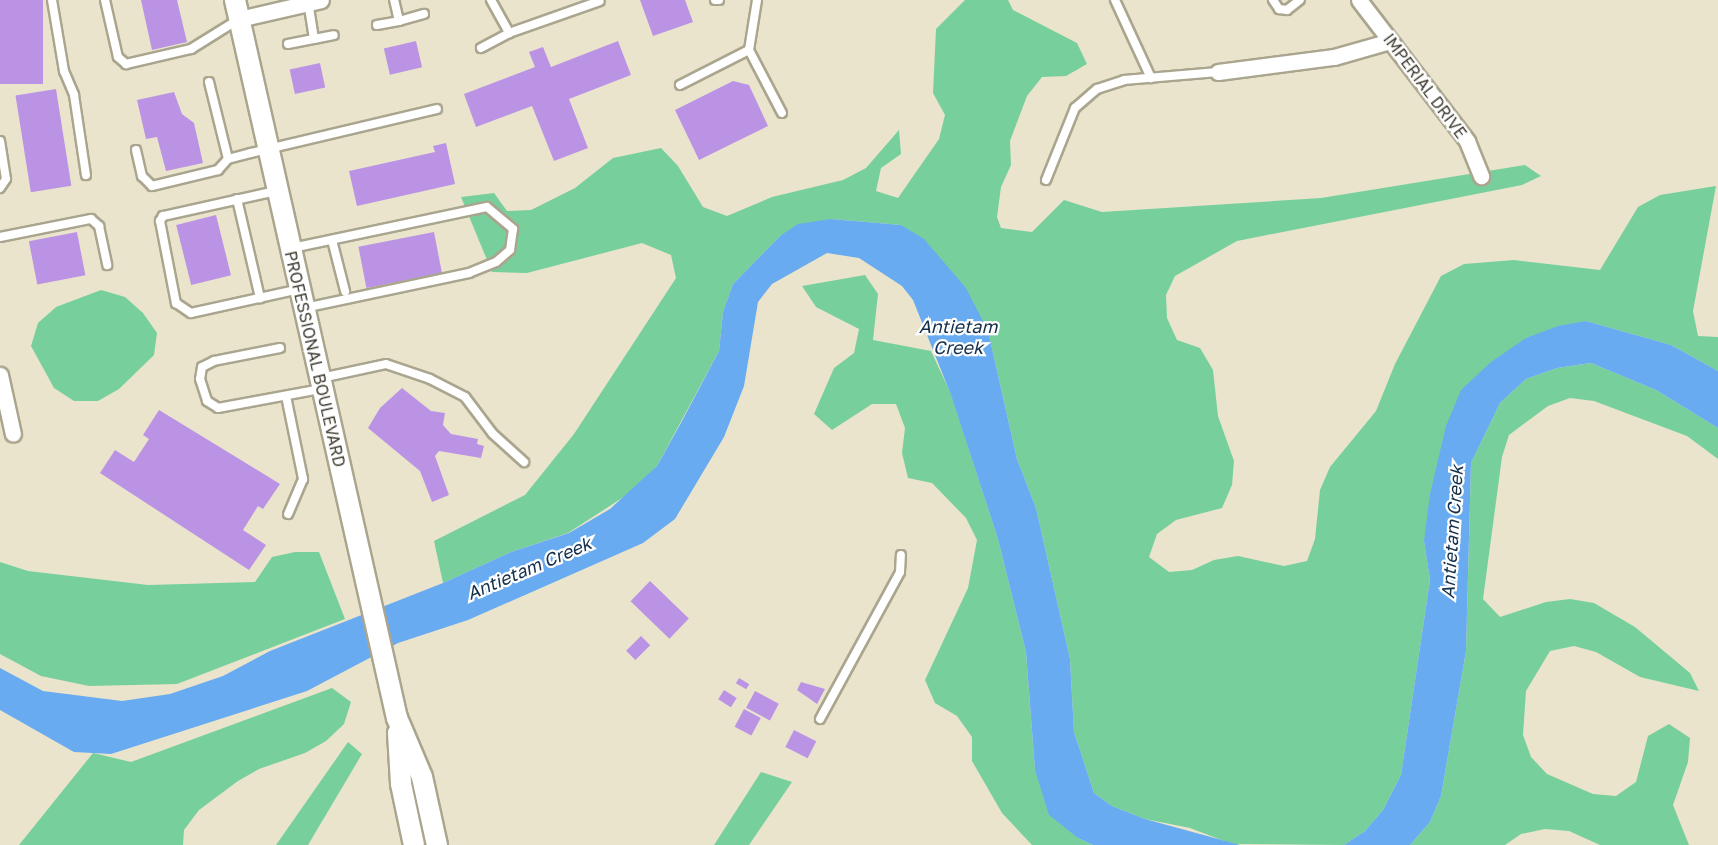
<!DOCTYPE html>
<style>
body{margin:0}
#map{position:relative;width:1718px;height:845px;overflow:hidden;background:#eae4cc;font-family:"Golos Text",sans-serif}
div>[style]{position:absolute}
.green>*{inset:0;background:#77d09c}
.water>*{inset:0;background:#68abf1}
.building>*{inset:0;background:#bb93e5;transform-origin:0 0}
.roads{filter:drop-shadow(2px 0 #aaa58e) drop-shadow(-2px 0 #aaa58e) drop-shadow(0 2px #aaa58e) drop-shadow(0 -2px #aaa58e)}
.service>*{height:8px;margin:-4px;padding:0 4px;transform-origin:4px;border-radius:4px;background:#fff}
.minor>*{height:15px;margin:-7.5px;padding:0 7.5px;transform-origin:7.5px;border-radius:7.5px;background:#fff}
.tertiary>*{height:20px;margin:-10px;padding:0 10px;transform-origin:10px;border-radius:10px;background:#fff}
span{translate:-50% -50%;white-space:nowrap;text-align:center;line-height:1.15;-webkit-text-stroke:4.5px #fff;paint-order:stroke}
.street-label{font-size:16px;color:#3e3c32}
.water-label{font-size:18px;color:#14304b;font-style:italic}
</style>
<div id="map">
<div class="green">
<i style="clip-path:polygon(965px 0,1008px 0,1013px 10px,1077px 43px,1087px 64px,1066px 76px,1042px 77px,1027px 96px,1010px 141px,1011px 165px,1001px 187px,997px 217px,1001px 228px,1032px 232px,1064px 200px,1102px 212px,1321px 198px,1525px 165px,1541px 176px,1522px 185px,1237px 241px,1175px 276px,1166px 295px,1167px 318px,1177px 340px,1200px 348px,1213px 370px,1218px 416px,1234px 461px,1232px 485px,1222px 508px,1176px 520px,1157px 534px,1149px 557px,1169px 572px,1192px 570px,1214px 560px,1238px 556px,1284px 566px,1307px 561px,1315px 539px,1320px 490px,1330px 467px,1376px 411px,1395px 364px,1441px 276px,1464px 264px,1514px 260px,1600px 270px,1638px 207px,1660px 195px,1716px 186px,1693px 311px,1698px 336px,1718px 337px,1718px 371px,1671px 345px,1586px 321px,1526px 338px,1424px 541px,1430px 580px,1401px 775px,1383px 810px,1365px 831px,1344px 845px,1232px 844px,1190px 828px,1145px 819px,1112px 806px,1094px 793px,1074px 732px,1070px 659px,1036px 508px,1017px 459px,988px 331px,901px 225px,831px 219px,780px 236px,733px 284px,723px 312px,719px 351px,657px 466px,636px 489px,568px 533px,511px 552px,443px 583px,434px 541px,525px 495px,574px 434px,676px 278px,671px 255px,642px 243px,527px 273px,492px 272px,461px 197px,494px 193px,507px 211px,531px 210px,575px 188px,613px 158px,661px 148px,678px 166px,703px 207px,727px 216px,772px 197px,843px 180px,866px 168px,899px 130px,901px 154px,881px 168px,876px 191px,898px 198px,939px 139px,945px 115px,933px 93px,936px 29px)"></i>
<i style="clip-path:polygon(865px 275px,878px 294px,873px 340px,931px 351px,951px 394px,998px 539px,1026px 652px,1035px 770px,1078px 838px,1093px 845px,1032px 845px,1002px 813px,972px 761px,972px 737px,957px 716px,935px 703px,925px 680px,968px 588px,977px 540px,966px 518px,932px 483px,908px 478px,902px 453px,905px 428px,896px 404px,872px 404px,832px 430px,814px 414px,834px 368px,854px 353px,859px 329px,816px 307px,802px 286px)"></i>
<i style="clip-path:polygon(101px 290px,125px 297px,143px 313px,157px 333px,154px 355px,119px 389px,98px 401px,74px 401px,54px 388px,31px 346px,38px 323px,56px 307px)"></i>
<i style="clip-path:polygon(1591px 363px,1656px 390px,1718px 428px,1718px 459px,1687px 436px,1594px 401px,1570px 398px,1548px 406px,1509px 435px,1502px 457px,1483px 599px,1500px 617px,1546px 602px,1570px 599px,1594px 603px,1635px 627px,1690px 673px,1699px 691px,1640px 677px,1596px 652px,1574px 646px,1550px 651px,1526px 691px,1523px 735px,1531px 757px,1547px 774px,1593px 794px,1616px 796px,1636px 782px,1648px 736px,1669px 724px,1690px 738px,1688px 762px,1673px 805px,1689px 845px,1600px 845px,1569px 831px,1545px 829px,1521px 834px,1505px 845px,1410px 845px,1430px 822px,1441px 796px,1466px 651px,1471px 463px,1500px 403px,1526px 379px,1557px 368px)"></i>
<i style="clip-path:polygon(295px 552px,319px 552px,345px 619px,177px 684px,89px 686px,41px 676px,0 654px,0 562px,28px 571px,148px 585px,255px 582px,272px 557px)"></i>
<i style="clip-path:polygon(332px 688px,351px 702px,344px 724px,326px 741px,305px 753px,259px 769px,238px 781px,199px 810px,184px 830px,183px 845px,19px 845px,93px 753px,131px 762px)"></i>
<i style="clip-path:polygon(348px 742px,362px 754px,308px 845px,276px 845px)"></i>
<i style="clip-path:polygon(761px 772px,792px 782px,749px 845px,714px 845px)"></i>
</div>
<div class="water">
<i style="clip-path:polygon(831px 219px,901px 225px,924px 239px,966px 288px,988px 331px,1017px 459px,1036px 508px,1070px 659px,1074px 732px,1094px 793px,1112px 806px,1145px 819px,1240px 845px,1093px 845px,1078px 838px,1049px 815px,1035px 770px,1026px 652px,998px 539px,951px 395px,913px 300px,902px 286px,859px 258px,827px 253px,772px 284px,758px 302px,744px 386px,724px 437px,675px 519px,643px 543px,468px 620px,398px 643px,307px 691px,111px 754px,74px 752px,0 710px,0 668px,43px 691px,122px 701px,170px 694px,223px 676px,270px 651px,443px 583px,511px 552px,569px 533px,610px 509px,657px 466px,682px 421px,719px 351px,723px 312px,733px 284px,780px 236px,798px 224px)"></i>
<i style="clip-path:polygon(1586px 321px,1671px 345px,1718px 371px,1718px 428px,1656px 390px,1591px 363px,1557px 368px,1526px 379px,1500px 403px,1471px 463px,1466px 651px,1441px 796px,1430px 822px,1410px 845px,1344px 845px,1365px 831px,1383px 810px,1401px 775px,1430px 580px,1424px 541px,1430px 494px,1446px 426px,1461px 390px,1491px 362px,1526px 338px,1558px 326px)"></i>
</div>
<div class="building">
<i style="left:0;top:0;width:43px;height:84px"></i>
<i style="clip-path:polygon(141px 0,177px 0,187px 42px,152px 50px)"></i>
<i style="clip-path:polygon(640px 0,685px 0,693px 22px,653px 36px)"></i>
<i style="left:416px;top:41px;width:27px;height:33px;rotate:77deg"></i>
<i style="clip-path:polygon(618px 41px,631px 75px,569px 99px,588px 148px,554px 161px,532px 106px,476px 127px,464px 94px,535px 67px,529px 52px,543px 47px,551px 67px)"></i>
<i style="left:320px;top:63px;width:25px;height:31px;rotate:78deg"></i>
<i style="clip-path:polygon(733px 81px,749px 85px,768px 126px,699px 160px,675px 110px)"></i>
<i style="left:56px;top:89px;width:98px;height:41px;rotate:81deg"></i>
<i style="clip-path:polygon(174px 92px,182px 114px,194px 123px,203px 163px,166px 171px,157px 137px,146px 139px,137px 100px)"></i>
<i style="clip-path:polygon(446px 143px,455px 184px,357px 206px,349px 171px,435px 152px,433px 146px)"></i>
<i style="left:216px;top:215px;width:62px;height:41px;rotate:76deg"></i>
<i style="left:77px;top:232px;width:44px;height:49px;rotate:79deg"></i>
<i style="left:434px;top:232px;width:42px;height:77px;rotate:79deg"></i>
<i style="clip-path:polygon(402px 388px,431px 411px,445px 413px,443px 425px,451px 434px,478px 439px,477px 444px,484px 446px,481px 458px,439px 451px,435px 456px,449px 495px,432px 502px,420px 471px,368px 428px,380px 408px)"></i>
<i style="clip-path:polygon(159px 410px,280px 484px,263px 509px,258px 506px,243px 530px,266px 545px,249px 570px,100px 473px,115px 450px,134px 462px,149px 439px,143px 435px)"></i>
<i style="left:650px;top:581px;width:54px;height:28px;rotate:44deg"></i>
<i style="left:641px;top:636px;width:13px;height:21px;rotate:45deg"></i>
<i style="left:739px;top:678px;width:12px;height:6px;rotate:31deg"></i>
<i style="clip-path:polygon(801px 682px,825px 689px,817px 704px,797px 690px)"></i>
<i style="left:724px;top:690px;width:15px;height:11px;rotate:32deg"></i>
<i style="left:755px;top:691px;width:27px;height:19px;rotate:28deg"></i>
<i style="left:744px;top:709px;width:19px;height:20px;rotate:28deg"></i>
<i style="left:794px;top:730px;width:25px;height:19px;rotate:27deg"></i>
</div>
<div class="roads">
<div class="service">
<i style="left:52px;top:0;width:72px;rotate:80.4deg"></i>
<i style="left:64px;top:71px;width:26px;rotate:67deg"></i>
<i style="left:74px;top:95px;width:81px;rotate:81.5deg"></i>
<i style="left:105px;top:0;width:58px;rotate:77.2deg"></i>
<i style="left:118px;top:57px;width:11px;rotate:41deg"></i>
<i style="left:126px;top:64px;width:67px;rotate:-13deg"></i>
<i style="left:191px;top:49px;width:57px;rotate:-32deg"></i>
<i style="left:491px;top:0;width:38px;rotate:61deg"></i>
<i style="left:509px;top:33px;width:96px;rotate:-19.4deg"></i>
<i style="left:715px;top:0;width:4px"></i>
<i style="left:1115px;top:0;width:86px;rotate:65.2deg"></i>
<i style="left:1273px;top:0;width:11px;rotate:56deg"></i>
<i style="left:1279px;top:9px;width:8px;rotate:7deg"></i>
<i style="left:1287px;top:10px;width:16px;rotate:-38deg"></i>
<i style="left:399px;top:21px;width:26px;rotate:-16deg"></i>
<i style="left:377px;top:25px;width:22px;rotate:-10deg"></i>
<i style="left:399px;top:21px;width:22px;rotate:-103deg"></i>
<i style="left:314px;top:39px;width:20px;rotate:-11deg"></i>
<i style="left:288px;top:44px;width:26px;rotate:-11deg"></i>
<i style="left:314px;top:39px;width:36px;rotate:-99deg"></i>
<i style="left:481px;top:48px;width:32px;rotate:-28deg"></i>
<i style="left:749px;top:50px;width:71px;rotate:62.4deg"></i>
<i style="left:209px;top:82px;width:79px;rotate:76.1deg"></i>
<i style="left:680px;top:85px;width:77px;rotate:-26.9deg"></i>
<i style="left:749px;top:50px;width:51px;rotate:-80.9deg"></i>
<i style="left:0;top:141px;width:38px;rotate:81deg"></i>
<i style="left:6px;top:179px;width:11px;rotate:124deg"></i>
<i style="left:136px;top:150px;width:27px;rotate:77deg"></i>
<i style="left:142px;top:176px;width:14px;rotate:45deg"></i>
<i style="left:152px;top:186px;width:68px;rotate:-13.6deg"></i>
<i style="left:218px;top:170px;width:15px;rotate:-48deg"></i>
<i style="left:228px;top:159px;width:24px;rotate:-15deg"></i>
<i style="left:251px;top:153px;width:191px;rotate:-13.3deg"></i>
<i style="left:1046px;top:180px;width:78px;rotate:-68.1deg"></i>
<i style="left:1075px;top:108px;width:29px;rotate:-41deg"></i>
<i style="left:1097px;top:89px;width:28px;rotate:-18deg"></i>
<i style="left:1124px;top:80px;width:94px;rotate:-4.9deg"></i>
<i style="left:276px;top:191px;width:116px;rotate:167.5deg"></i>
<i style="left:163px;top:216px;width:6px;rotate:121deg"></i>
<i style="left:160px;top:221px;width:84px;rotate:79deg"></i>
<i style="left:176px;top:303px;width:18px;rotate:34deg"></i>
<i style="left:191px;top:313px;width:112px;rotate:-12.4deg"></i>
<i style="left:237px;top:199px;width:102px;rotate:76.9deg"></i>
<i style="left:0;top:237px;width:93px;rotate:-11.2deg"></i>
<i style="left:91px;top:219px;width:11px;rotate:41deg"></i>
<i style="left:99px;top:226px;width:40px;rotate:78deg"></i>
<i style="left:332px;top:240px;width:53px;rotate:75.7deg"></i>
<i style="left:292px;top:248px;width:199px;rotate:-11.9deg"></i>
<i style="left:487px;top:207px;width:34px;rotate:40deg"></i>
<i style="left:513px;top:229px;width:21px;rotate:98deg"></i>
<i style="left:510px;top:250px;width:18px;rotate:139deg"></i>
<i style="left:496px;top:262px;width:29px;rotate:158deg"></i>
<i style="left:469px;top:273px;width:169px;rotate:168deg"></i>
<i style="left:280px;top:348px;width:67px;rotate:168.9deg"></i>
<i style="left:214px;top:361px;width:13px;rotate:153deg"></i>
<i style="left:202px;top:367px;width:12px;rotate:99deg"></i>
<i style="left:200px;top:379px;width:23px;rotate:72deg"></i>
<i style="left:207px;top:401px;width:13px;rotate:32deg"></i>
<i style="left:218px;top:408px;width:105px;rotate:-10.5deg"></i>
<i style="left:321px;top:378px;width:66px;rotate:-12.2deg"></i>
<i style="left:386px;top:364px;width:46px;rotate:18.8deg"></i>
<i style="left:430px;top:379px;width:39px;rotate:27deg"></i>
<i style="left:465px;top:397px;width:46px;rotate:52.9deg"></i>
<i style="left:493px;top:434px;width:42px;rotate:42.1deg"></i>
<i style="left:286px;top:396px;width:85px;rotate:78.4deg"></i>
<i style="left:303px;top:479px;width:38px;rotate:113deg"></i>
<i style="left:820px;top:719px;width:167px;rotate:-61.4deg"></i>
<i style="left:900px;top:572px;width:17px;rotate:-87deg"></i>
</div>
<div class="minor">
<i style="left:1359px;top:0;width:178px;rotate:52.5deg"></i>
<i style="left:1467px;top:141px;width:38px;rotate:68deg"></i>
<i style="left:239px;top:19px;width:84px;rotate:-13deg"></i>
<i style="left:1218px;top:72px;width:117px;rotate:-7.4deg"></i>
<i style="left:1334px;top:57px;width:58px;rotate:-15.9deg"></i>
<i style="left:0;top:375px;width:60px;rotate:77.6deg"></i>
</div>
<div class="tertiary">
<i style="left:235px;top:0;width:736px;rotate:77.29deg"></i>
<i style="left:397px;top:718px;width:64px;rotate:67deg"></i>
<i style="left:422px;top:777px;width:70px;rotate:77.6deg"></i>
<i style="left:398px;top:733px;width:51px;rotate:86.6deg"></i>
<i style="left:401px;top:784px;width:62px;rotate:78deg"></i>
</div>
</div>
<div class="street-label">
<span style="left:1425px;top:86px;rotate:53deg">IMPERIAL DRIVE</span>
<span style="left:315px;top:359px;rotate:77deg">PROFESSIONAL BOULEVARD</span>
</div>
<div class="water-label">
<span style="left:958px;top:337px">Antietam<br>Creek</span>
<span style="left:1452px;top:532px;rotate:-86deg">Antietam Creek</span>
<span style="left:529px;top:568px;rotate:-23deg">Antietam Creek</span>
</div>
</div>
